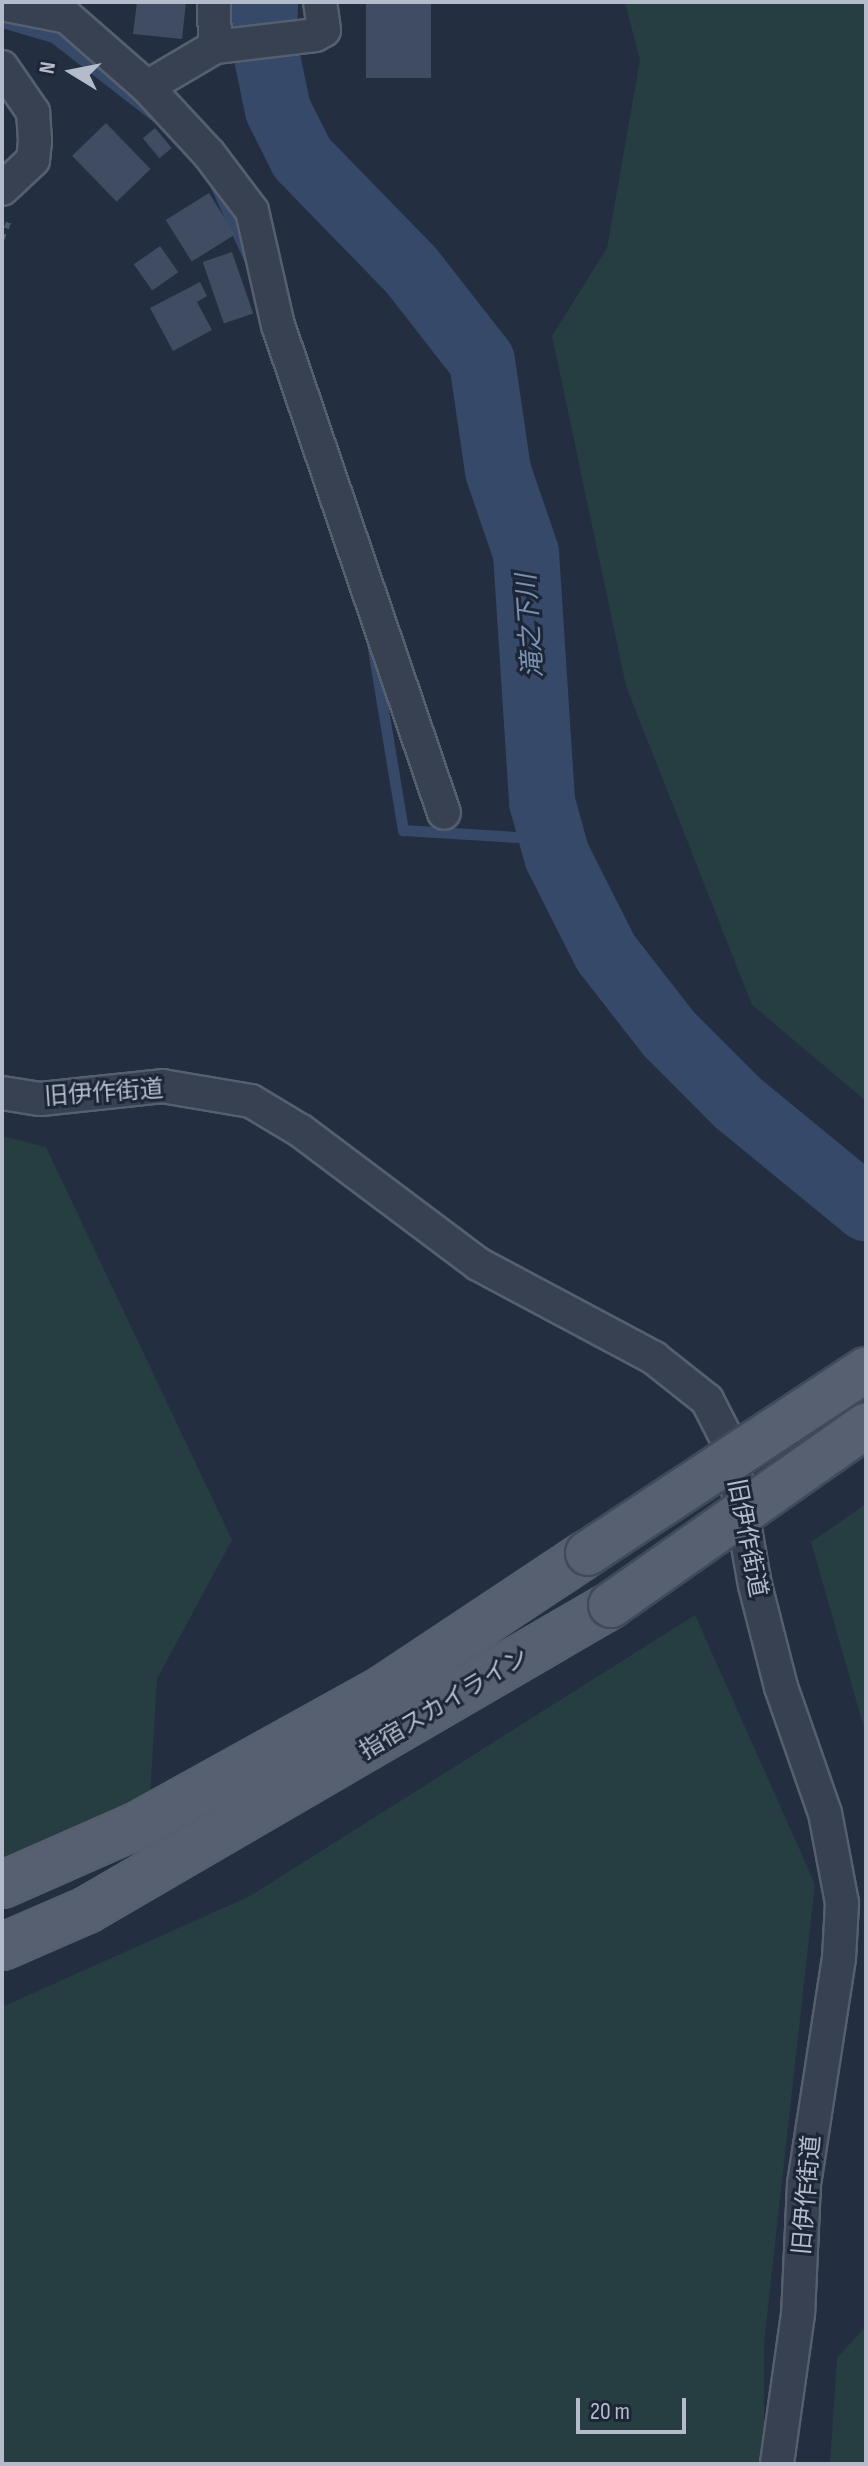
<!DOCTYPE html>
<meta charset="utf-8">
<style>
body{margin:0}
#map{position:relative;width:868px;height:2466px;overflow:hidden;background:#232f41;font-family:"Sofia Sans Condensed","Noto Sans JP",sans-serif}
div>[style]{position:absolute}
.green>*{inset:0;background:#263d42}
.stream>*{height:11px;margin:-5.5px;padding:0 5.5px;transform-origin:5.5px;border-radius:5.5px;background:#364969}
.river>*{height:66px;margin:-33px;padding:0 33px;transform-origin:33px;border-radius:33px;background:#364969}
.building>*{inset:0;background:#3f4c61;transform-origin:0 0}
.path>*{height:5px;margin-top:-2.5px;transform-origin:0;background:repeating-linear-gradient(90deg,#445a5f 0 6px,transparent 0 12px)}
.roads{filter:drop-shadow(2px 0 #565f6e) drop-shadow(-2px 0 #565f6e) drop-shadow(0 2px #565f6e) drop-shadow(0 -2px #565f6e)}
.street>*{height:32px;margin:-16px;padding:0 16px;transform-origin:16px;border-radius:16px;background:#384151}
.primary>*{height:44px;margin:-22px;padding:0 22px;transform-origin:22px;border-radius:22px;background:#566071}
.bridges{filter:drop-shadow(2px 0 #414a5a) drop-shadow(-2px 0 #414a5a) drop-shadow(0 2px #414a5a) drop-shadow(0 -2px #414a5a)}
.primary-bridge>*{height:44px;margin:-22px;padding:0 22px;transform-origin:22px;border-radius:22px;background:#566071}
span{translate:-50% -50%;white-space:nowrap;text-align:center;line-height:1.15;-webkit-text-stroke:6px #1d2636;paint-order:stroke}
.street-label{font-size:24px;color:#b4bccb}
.water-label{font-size:26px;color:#7a91b4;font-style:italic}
.frame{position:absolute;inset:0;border:4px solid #b4bccb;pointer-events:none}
.north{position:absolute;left:32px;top:32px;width:80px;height:80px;-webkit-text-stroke:6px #1d2636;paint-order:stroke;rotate:280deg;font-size:22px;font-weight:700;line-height:32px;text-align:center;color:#b4bccb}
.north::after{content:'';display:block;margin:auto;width:28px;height:36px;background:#b4bccb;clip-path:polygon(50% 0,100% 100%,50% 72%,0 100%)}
.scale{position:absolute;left:576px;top:2398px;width:110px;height:36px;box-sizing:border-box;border:4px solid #b4bccb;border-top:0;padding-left:10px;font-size:24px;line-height:28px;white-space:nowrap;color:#b4bccb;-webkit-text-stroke:6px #1d2636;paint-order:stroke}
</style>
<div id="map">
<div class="green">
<i style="clip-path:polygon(625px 2px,866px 2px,866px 1101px,752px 1005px,626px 686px,552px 336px,607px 248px,640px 60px)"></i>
<i style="clip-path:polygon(2px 1136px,46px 1147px,232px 1540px,157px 1679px,150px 1797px,2px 1875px)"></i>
<i style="clip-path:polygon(866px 1504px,866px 1735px,811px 1542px)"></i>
<i style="clip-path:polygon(695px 1615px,815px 1884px,764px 2343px,764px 2464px,2px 2464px,2px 2007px,250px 1896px)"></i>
<i style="clip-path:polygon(866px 2326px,866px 2464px,830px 2464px,837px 2358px)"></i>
</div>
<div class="stream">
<i style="left:2px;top:22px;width:53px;rotate:16.4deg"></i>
<i style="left:53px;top:37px;width:130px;rotate:37.8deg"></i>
<i style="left:214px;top:182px;width:87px;rotate:65.5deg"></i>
<i style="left:372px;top:643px;width:190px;rotate:80.6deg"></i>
<i style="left:403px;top:830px;width:149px;rotate:3.5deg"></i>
</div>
<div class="river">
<i style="left:265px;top:2px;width:41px;rotate:91.4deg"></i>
<i style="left:264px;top:43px;width:68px;rotate:78.2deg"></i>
<i style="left:278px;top:110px;width:54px;rotate:63.4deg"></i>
<i style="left:302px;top:158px;width:156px;rotate:45.8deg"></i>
<i style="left:411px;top:270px;width:115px;rotate:52deg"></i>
<i style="left:482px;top:361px;width:111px;rotate:81.7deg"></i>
<i style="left:498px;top:471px;width:87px;rotate:71.1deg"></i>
<i style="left:526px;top:553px;width:250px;rotate:86.3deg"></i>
<i style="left:542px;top:802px;width:56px;rotate:74.5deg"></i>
<i style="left:557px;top:856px;width:109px;rotate:63.2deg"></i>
<i style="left:606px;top:953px;width:103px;rotate:52.1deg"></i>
<i style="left:669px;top:1034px;width:98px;rotate:45deg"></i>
<i style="left:738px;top:1103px;width:166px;rotate:39.4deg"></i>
</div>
<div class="building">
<i style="clip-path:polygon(137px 2px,186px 2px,182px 39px,133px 34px)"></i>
<i style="left:366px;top:2px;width:65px;height:76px"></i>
<i style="left:106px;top:123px;width:64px;height:47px;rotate:46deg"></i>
<i style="left:155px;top:128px;width:26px;height:16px;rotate:50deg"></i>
<i style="left:209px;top:193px;width:49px;height:51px;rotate:58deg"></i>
<i style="left:160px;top:246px;width:32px;height:32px;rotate:55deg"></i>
<i style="left:232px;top:252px;width:65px;height:31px;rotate:71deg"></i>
<i style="clip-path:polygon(200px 282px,207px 296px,197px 302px,212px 330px,173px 351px,150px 308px)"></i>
</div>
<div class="path">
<i style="left:2px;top:239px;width:19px;rotate:-69deg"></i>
</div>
<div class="roads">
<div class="street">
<i style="left:214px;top:2px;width:45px;rotate:88.7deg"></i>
<i style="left:2px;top:4px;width:66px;rotate:11.3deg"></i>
<i style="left:67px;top:17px;width:106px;rotate:41.2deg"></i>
<i style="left:147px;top:87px;width:91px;rotate:47.2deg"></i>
<i style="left:209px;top:154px;width:71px;rotate:53deg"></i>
<i style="left:252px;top:211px;width:117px;rotate:77.2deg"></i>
<i style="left:278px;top:325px;width:515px;rotate:71.21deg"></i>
<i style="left:2px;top:67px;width:55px;rotate:55.4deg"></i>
<i style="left:33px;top:112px;width:29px;rotate:86deg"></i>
<i style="left:35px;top:141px;width:19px;rotate:96deg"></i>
<i style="left:33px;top:160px;width:42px;rotate:136.9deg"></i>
<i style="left:147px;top:87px;width:79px;rotate:-30.5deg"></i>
<i style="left:215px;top:47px;width:101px;rotate:-6.8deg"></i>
<i style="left:315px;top:35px;width:10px;rotate:-29deg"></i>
<i style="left:324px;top:30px;width:28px;rotate:-98deg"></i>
<i style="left:2px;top:1093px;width:39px;rotate:9deg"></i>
<i style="left:41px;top:1099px;width:122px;rotate:-6.1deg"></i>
<i style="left:162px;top:1086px;width:90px;rotate:9.6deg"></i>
<i style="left:251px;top:1101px;width:58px;rotate:31deg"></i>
<i style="left:301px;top:1131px;width:221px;rotate:36.9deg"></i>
<i style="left:478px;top:1264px;width:200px;rotate:28.1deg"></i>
<i style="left:654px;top:1358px;width:68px;rotate:38.4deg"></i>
<i style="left:707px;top:1400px;width:51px;rotate:62.9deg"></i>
<i style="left:730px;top:1445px;width:142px;rotate:79.9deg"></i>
<i style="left:755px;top:1585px;width:105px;rotate:75.7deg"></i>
<i style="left:781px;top:1687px;width:133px;rotate:70.8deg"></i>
<i style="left:825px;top:1813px;width:92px;rotate:79.3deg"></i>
<i style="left:842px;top:1903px;width:55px;rotate:93.1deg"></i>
<i style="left:839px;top:1958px;width:229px;rotate:98.8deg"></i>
<i style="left:804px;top:2184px;width:130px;rotate:92.6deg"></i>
<i style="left:798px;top:2314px;width:151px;rotate:98deg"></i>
</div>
<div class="primary">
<i style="left:2px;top:1885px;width:146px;rotate:-23.8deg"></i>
<i style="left:136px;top:1826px;width:282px;rotate:-29deg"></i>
<i style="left:383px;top:1689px;width:246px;rotate:-33.6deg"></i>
<i style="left:2px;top:1947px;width:93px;rotate:-23.5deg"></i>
<i style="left:87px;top:1910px;width:606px;rotate:-30.2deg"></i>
</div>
</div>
<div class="bridges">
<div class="primary-bridge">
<i style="left:588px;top:1553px;width:333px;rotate:-33.4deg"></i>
<i style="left:611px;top:1605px;width:312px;rotate:-35.1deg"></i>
</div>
</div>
<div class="street-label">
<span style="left:104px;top:1093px;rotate:-4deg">旧伊作街道</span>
<span style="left:747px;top:1538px;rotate:79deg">旧伊作街道</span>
<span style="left:444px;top:1704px;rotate:-31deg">指宿スカイライン</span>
<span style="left:807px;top:2195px;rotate:-85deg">旧伊作街道</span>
</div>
<div class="water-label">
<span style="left:531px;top:626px;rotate:-94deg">滝之下川</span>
</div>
<div class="frame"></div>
<div class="north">N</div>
<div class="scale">20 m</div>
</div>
